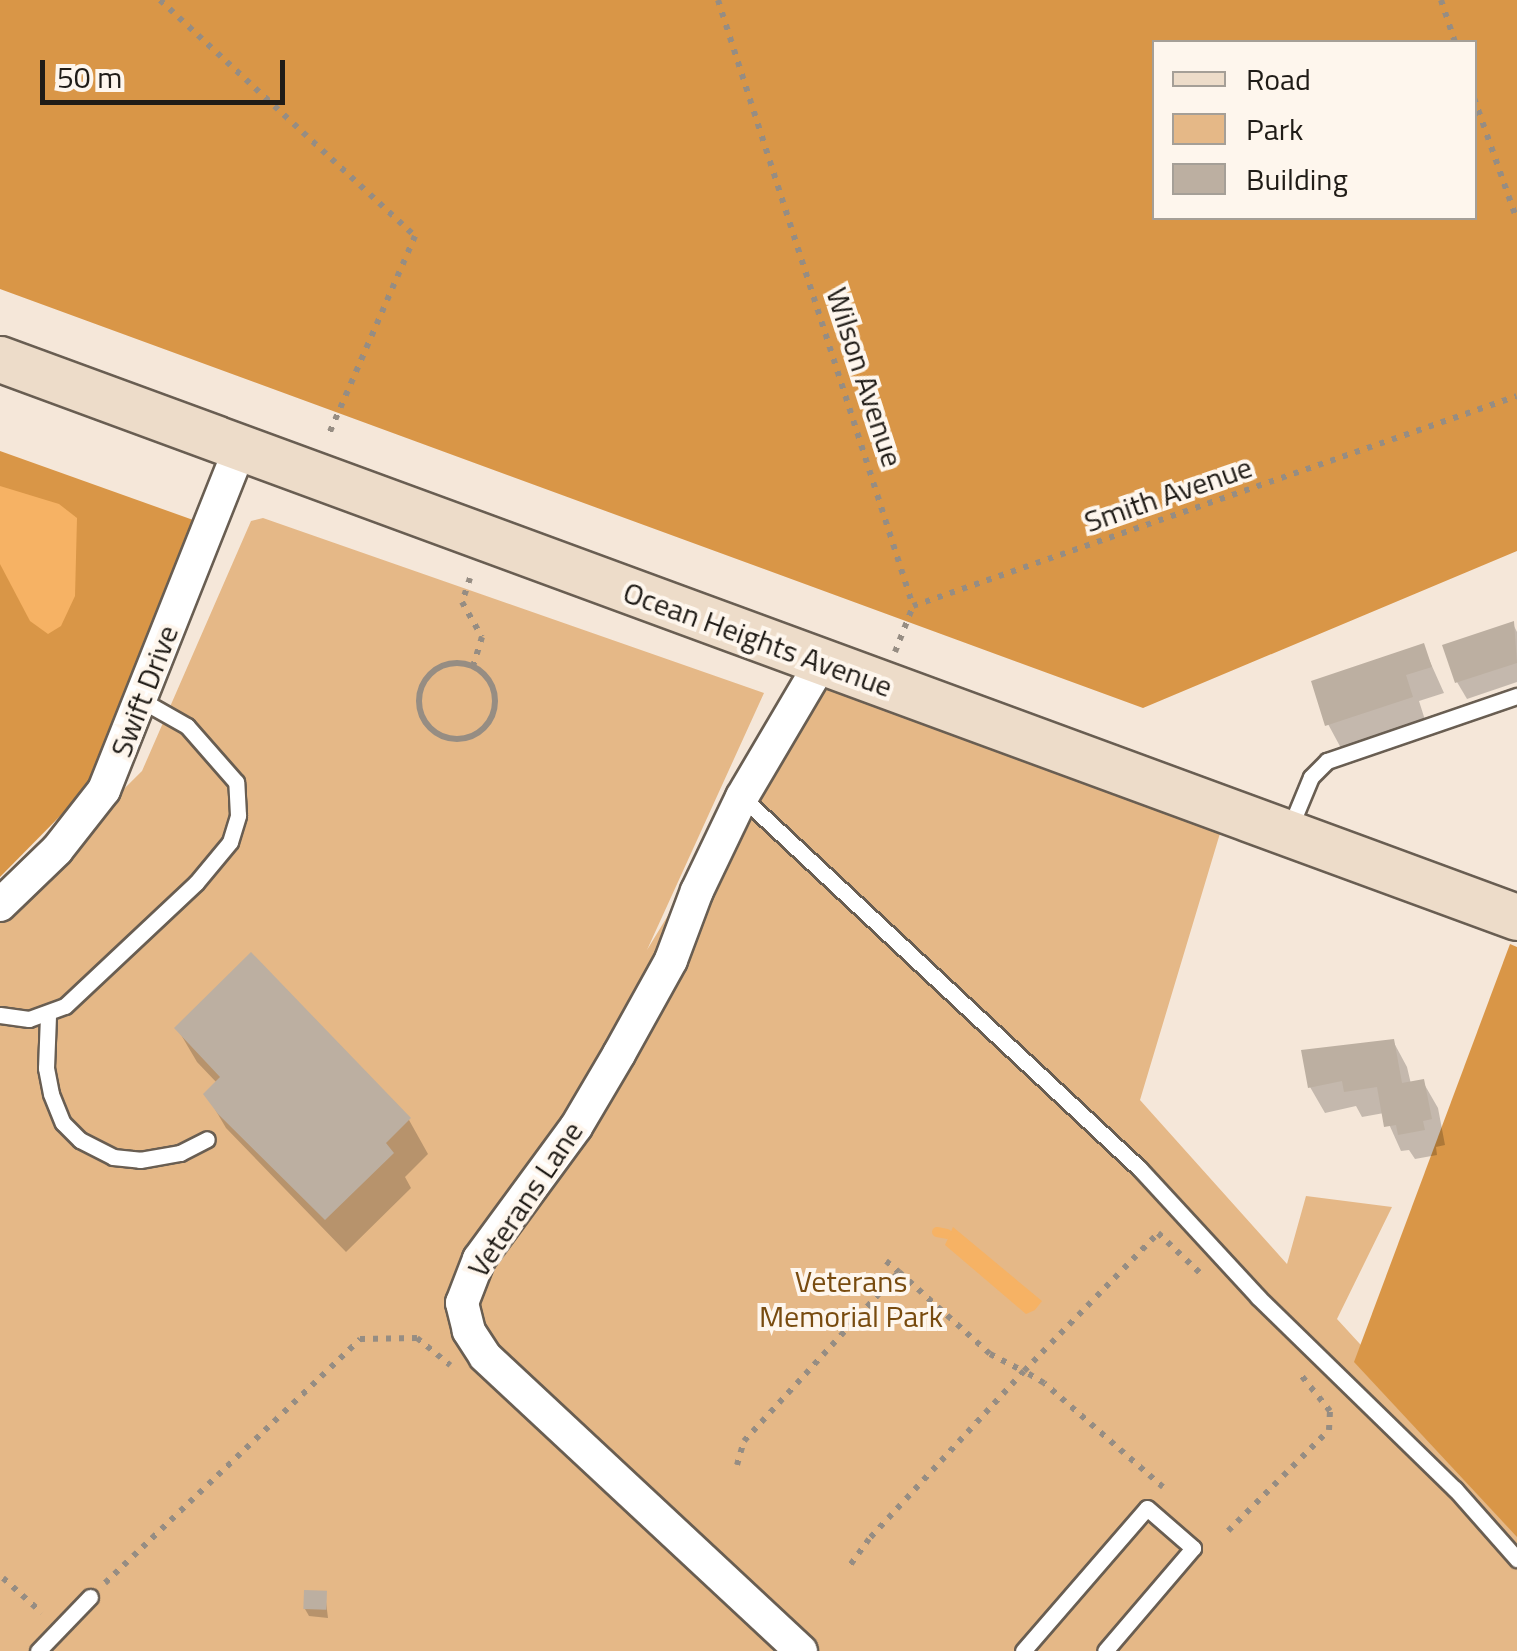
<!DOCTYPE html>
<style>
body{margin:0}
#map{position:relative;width:1517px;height:1651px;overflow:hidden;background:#f5e7d9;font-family:"Titillium Web",sans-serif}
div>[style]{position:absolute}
.green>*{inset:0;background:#e5b887}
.forest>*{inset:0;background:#d99647}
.water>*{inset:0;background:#f6b264}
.shadow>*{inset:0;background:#0003}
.stream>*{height:10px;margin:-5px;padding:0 5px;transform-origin:5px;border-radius:5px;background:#f6b264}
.building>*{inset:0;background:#bcafa1;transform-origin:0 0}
.path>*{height:6px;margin-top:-3px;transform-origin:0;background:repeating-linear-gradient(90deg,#968d83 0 5px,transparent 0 13px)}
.path>.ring{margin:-3px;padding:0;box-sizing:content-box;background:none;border:6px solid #968d83;border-radius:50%}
.roads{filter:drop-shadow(2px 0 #695e52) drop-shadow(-2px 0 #695e52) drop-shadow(0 2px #695e52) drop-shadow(0 -2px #695e52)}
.service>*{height:15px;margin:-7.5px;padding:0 7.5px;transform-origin:7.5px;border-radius:7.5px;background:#fff}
.minor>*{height:32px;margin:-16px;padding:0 16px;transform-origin:16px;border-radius:16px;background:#fff}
.secondary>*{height:45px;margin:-22.5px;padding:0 22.5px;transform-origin:22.5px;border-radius:22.5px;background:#eddcc9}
span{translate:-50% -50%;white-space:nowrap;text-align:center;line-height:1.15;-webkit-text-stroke:8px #fef6ed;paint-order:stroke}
.street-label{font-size:30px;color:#201c17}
.park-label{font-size:30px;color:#784b0f}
.legend{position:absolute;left:1152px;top:40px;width:325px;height:180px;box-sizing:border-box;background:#fef6ed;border:2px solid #a59f97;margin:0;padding:12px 18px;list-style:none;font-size:30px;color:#201c17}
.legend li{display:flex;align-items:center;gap:20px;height:50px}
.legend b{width:50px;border:2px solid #a59f97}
.scale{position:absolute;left:40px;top:60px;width:245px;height:45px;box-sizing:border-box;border:5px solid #201c17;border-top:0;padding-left:12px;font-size:30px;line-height:35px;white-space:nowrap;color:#201c17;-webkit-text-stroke:8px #fef6ed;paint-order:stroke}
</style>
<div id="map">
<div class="green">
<i style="clip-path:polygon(263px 518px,764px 693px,647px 950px,821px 663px,1227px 810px,1140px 1100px,1287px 1264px,1306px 1196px,1392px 1207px,1337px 1319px,1517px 1515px,1517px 1651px,0 1651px,0 912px,142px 771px,251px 521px)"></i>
</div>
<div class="forest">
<i style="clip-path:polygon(evenodd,0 0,1517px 0,1517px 551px,1143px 708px,0 289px,0 0,1474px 42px,1474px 218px,1154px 218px,1154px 42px,1474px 42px)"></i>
<i style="clip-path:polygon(0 451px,210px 526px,140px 735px,0 877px)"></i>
<i style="clip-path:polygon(1510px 944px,1517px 947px,1517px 1537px,1354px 1362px)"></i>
</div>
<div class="water">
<i style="clip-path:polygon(0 486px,59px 504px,77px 518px,75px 596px,61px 626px,48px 634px,30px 621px,0 564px)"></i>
<i style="clip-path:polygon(953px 1227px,1042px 1301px,1035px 1310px,1026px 1314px,945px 1245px)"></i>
</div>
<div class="shadow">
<i style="clip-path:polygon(1513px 624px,1517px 632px,1517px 682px,1467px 699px,1457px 682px)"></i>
<i style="clip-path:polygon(1423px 646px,1444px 693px,1419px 701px,1426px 723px,1342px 750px,1328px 724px)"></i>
<i style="clip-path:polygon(177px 1028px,409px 1120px,428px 1154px,405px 1177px,411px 1188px,346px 1252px,226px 1128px,206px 1094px,217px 1083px,197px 1062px)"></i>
<i style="clip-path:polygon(1393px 1041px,1407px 1067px,1411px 1084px,1423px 1082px,1438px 1108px,1445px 1145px,1436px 1147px,1437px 1155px,1415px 1159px,1409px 1150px,1401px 1151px,1384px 1113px,1362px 1117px,1356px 1106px,1325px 1113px,1310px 1087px)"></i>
<i style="clip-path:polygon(325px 1594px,328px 1618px,309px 1616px,305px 1609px)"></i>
</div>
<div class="stream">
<i style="left:937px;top:1232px;width:10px;rotate:11deg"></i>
</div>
<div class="building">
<i style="clip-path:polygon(1514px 621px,1517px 663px,1455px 683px,1442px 645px)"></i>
<i style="clip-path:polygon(1424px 643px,1432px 667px,1406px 675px,1413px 697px,1325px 726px,1311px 681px)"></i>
<i style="clip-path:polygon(251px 952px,411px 1118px,386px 1143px,394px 1153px,325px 1220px,218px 1114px,203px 1094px,220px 1077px,174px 1028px)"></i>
<i style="clip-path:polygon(1394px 1039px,1402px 1083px,1424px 1079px,1432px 1119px,1423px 1121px,1425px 1130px,1398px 1135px,1396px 1125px,1384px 1127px,1377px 1087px,1344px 1092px,1342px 1081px,1308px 1088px,1301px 1050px)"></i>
<i style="left:304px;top:1590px;width:23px;height:19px;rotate:2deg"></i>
</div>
<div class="path">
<i style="left:160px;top:0;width:347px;rotate:42.8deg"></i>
<i style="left:415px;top:236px;width:220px;rotate:113.5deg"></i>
<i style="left:718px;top:0;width:637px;rotate:72.16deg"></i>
<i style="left:1441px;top:0;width:44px;rotate:71.6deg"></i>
<i style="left:1474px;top:98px;width:129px;rotate:70.6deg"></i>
<i style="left:470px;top:578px;width:25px;rotate:108deg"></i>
<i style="left:462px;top:602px;width:40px;rotate:60.3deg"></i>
<i style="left:482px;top:637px;width:30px;rotate:107deg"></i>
<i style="left:895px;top:652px;width:49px;rotate:-68.6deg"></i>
<i style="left:913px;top:606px;width:639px;rotate:-19.17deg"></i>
<i class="ring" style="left:419px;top:663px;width:70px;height:70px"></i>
<i style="left:886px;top:1261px;width:17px;rotate:40deg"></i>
<i style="left:737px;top:1465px;width:25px;rotate:-74deg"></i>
<i style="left:744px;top:1441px;width:229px;rotate:-47.5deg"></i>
<i style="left:899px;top:1272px;width:122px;rotate:42deg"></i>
<i style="left:990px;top:1354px;width:38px;rotate:27deg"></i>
<i style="left:1024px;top:1371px;width:229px;rotate:132.7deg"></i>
<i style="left:869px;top:1539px;width:32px;rotate:126deg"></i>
<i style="left:1163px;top:1487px;width:158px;rotate:-138.8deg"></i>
<i style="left:1044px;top:1383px;width:23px;rotate:-149deg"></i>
<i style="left:1024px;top:1371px;width:192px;rotate:-45.8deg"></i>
<i style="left:1158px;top:1233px;width:58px;rotate:43.6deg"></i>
<i style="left:1228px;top:1531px;width:143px;rotate:-45deg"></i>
<i style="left:1329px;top:1430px;width:19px;rotate:-87deg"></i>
<i style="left:1330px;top:1411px;width:48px;rotate:-129deg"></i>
<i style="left:3px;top:1578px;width:52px;rotate:41.9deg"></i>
<i style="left:105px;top:1583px;width:353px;rotate:-43.7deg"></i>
<i style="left:360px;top:1339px;width:57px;rotate:-1deg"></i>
<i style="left:417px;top:1338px;width:43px;rotate:39.3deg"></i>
</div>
<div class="roads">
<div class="service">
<i style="left:742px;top:797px;width:545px;rotate:43.07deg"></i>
<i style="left:1140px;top:1169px;width:174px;rotate:47.3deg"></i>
<i style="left:1258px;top:1297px;width:275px;rotate:44.3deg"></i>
<i style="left:1455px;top:1489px;width:94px;rotate:48.5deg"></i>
<i style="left:1289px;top:830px;width:57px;rotate:-67.5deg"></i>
<i style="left:1311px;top:777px;width:23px;rotate:-45deg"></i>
<i style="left:1327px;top:761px;width:201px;rotate:-18.9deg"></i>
<i style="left:0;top:1015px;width:29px;rotate:8deg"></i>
<i style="left:29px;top:1019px;width:38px;rotate:-20deg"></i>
<i style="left:65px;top:1006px;width:180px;rotate:-43.2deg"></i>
<i style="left:196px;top:883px;width:53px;rotate:-50.3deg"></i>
<i style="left:230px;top:842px;width:28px;rotate:-73deg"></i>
<i style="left:238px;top:815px;width:33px;rotate:-93deg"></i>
<i style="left:236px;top:782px;width:74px;rotate:-131.2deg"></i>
<i style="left:187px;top:726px;width:53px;rotate:-150.5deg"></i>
<i style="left:48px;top:1016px;width:52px;rotate:92.2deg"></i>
<i style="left:46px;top:1068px;width:26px;rotate:79deg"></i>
<i style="left:51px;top:1094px;width:31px;rotate:68deg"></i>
<i style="left:63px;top:1123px;width:24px;rotate:45deg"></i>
<i style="left:80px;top:1140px;width:37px;rotate:27deg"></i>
<i style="left:113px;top:1157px;width:27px;rotate:6deg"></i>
<i style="left:140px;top:1160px;width:41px;rotate:-9.9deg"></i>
<i style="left:180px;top:1153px;width:30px;rotate:-27deg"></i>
<i style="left:38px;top:1651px;width:75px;rotate:-46.1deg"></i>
<i style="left:1023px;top:1651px;width:189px;rotate:-49.1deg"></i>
<i style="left:1147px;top:1508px;width:61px;rotate:41deg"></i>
<i style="left:1193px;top:1548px;width:135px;rotate:130.5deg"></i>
</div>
<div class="minor">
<i style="left:0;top:905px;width:79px;rotate:-44deg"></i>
<i style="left:57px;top:850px;width:76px;rotate:-51.9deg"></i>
<i style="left:104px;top:790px;width:368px;rotate:-68.3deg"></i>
<i style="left:801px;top:1651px;width:432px;rotate:-137deg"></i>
<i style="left:485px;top:1356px;width:30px;rotate:-123deg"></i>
<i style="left:469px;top:1331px;width:29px;rotate:-104deg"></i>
<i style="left:462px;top:1303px;width:47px;rotate:-68.9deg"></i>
<i style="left:479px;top:1259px;width:164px;rotate:-53.7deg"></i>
<i style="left:576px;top:1127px;width:85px;rotate:-59.5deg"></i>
<i style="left:619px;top:1054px;width:107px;rotate:-61deg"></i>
<i style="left:671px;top:960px;width:74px;rotate:-69.4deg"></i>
<i style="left:697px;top:891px;width:104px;rotate:-64.4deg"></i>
<i style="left:742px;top:797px;width:156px;rotate:-59.5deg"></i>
</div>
<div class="secondary">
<i style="left:0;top:359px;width:1616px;rotate:20.2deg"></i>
</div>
</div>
<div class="street-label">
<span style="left:865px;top:377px;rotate:72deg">Wilson Avenue</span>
<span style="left:1168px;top:494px;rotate:-19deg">Smith Avenue</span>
<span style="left:758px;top:639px;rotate:20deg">Ocean Heights Avenue</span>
<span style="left:144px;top:691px;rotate:-69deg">Swift Drive</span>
<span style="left:525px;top:1199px;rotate:-56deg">Veterans Lane</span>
</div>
<div class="park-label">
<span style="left:851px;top:1298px">Veterans<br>Memorial Park</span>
</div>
<ul class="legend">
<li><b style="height:12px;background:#eddcc9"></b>Road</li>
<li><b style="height:28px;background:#e5b887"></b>Park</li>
<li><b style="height:28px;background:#bcafa1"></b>Building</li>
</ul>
<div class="scale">50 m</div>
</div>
